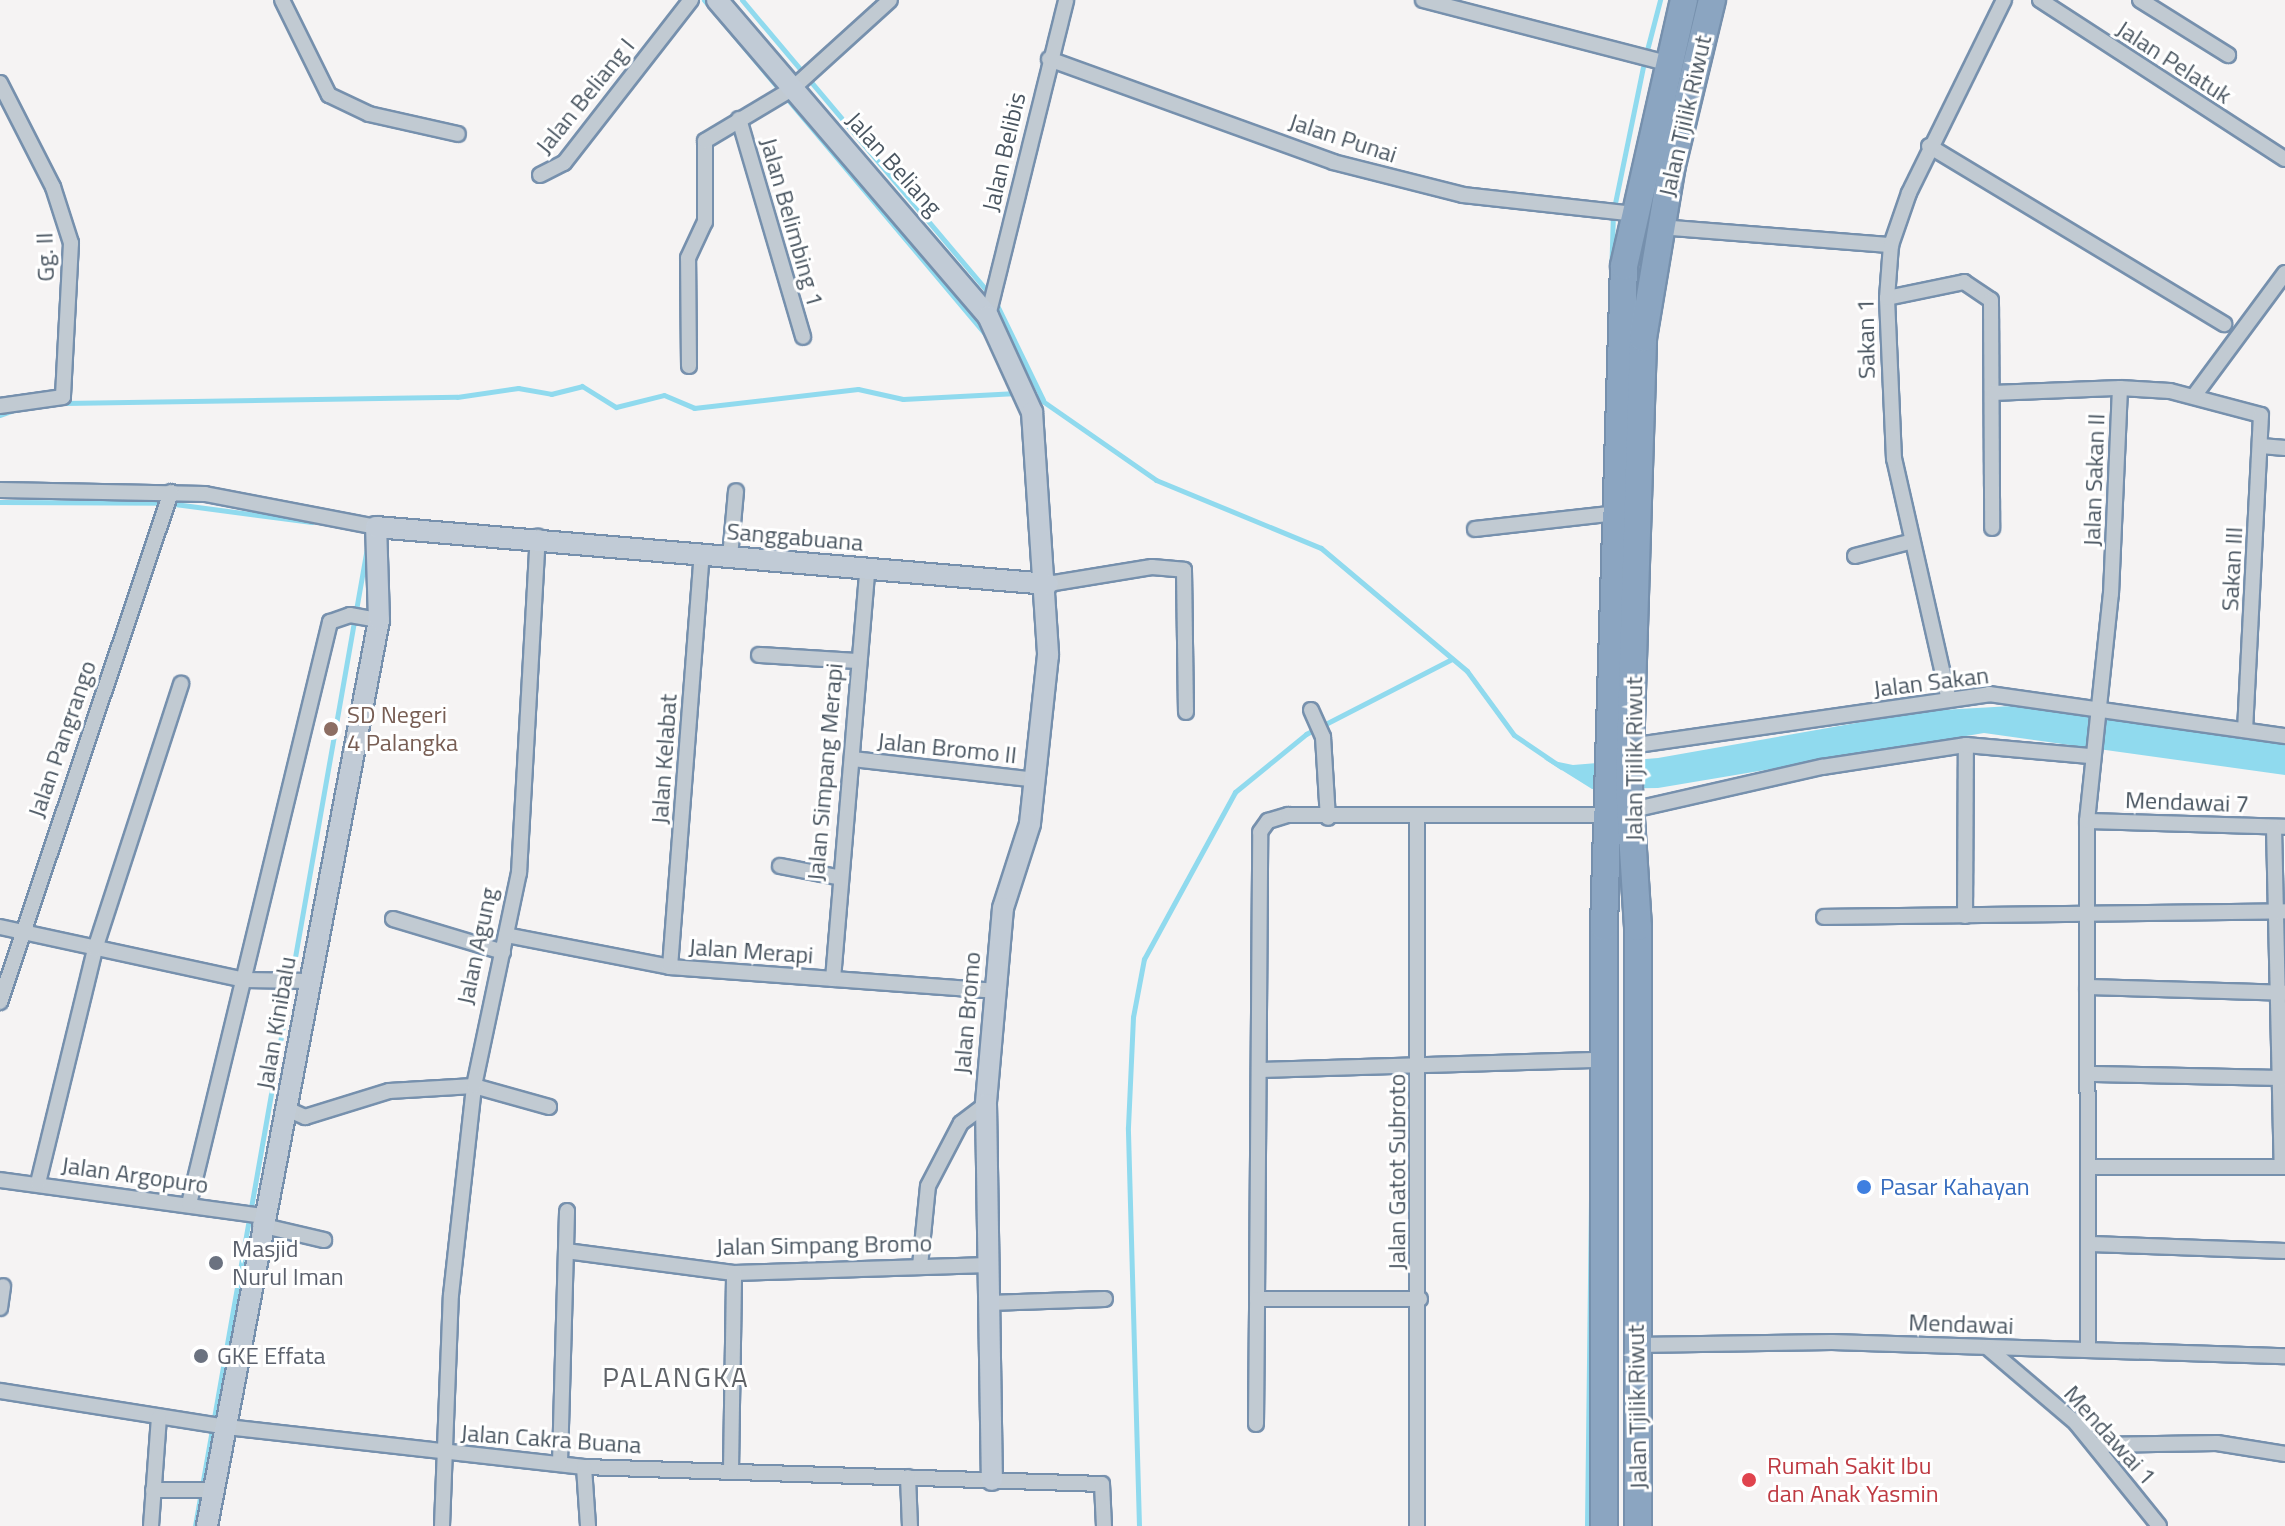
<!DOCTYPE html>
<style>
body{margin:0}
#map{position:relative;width:2285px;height:1526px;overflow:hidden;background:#f5f3f3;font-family:"Titillium Web",sans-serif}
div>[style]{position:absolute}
.water>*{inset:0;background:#90daee}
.stream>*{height:5px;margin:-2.5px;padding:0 2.5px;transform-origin:2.5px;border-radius:2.5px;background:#90daee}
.roads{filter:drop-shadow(2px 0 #7690ad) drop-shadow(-2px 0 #7690ad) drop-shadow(0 2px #7690ad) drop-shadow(0 -2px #7690ad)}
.street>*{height:14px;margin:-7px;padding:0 7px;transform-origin:7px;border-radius:7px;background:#c1cad2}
.secondary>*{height:20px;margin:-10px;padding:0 10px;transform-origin:10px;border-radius:10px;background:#c1cbd6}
.highway>*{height:26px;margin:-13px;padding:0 13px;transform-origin:13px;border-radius:13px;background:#8ba5c1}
.dots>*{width:22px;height:22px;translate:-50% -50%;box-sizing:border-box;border:4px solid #fff;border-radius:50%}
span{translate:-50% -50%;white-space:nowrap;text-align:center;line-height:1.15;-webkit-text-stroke:6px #fff;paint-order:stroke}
.street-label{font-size:24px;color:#4a5661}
.education-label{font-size:24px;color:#785e54}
.left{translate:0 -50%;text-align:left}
.shop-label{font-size:24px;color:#366cbe}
.worship-label{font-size:24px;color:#5b616d}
.health-label{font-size:24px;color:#be3a42}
.quarter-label{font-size:28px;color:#5f6368;letter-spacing:2px}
</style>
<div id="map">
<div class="water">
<i style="clip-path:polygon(2012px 706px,2285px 745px,2285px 775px,1984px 733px,1658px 788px,1592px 789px,1544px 759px,1573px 765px,1658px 758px,1924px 711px)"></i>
</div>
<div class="stream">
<i style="left:704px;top:0;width:438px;rotate:49.9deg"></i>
<i style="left:742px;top:0;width:383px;rotate:49.9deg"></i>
<i style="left:1647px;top:50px;width:52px;rotate:-75.4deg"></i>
<i style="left:1614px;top:208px;width:144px;rotate:-78.4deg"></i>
<i style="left:995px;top:301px;width:110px;rotate:64.1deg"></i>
<i style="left:1031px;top:393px;width:152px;rotate:34.8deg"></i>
<i style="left:1156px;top:480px;width:178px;rotate:22.4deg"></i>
<i style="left:1321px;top:548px;width:191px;rotate:40.1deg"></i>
<i style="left:1467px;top:671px;width:79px;rotate:53.7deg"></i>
<i style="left:1514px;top:735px;width:57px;rotate:34.2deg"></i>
<i style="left:64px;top:403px;width:393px;rotate:-0.9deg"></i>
<i style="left:457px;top:397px;width:62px;rotate:-8.4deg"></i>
<i style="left:518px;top:388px;width:34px;rotate:10deg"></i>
<i style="left:551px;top:394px;width:32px;rotate:-14deg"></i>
<i style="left:582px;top:386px;width:40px;rotate:32deg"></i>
<i style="left:616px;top:407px;width:49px;rotate:-14deg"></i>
<i style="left:664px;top:395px;width:33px;rotate:23deg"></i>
<i style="left:694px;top:408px;width:165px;rotate:-6.6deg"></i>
<i style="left:858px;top:389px;width:46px;rotate:12.5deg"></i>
<i style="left:903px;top:399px;width:114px;rotate:-3deg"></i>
<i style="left:0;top:415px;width:15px;rotate:-20deg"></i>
<i style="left:0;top:502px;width:167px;rotate:0.3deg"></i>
<i style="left:167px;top:503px;width:146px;rotate:7.5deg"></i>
<i style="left:1600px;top:650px;width:431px;rotate:-88.3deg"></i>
<i style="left:195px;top:1526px;width:999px;rotate:-80.03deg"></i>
<i style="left:1139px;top:1526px;width:399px;rotate:-91.6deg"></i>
<i style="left:1128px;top:1127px;width:110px;rotate:-87.4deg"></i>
<i style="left:1133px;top:1017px;width:59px;rotate:-79.3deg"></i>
<i style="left:1144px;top:959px;width:190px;rotate:-61.4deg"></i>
<i style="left:1235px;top:792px;width:92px;rotate:-39.2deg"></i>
<i style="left:1306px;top:734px;width:164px;rotate:-27.2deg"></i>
<i style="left:1587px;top:1526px;width:348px;rotate:-89.3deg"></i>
</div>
<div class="roads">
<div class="street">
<i style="left:282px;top:0;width:106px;rotate:63.7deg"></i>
<i style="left:329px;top:95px;width:44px;rotate:25.4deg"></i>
<i style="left:369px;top:114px;width:91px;rotate:12.7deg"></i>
<i style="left:1423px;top:0;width:252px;rotate:14.5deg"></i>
<i style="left:2040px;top:0;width:292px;rotate:33deg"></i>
<i style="left:2140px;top:0;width:104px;rotate:32deg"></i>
<i style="left:1049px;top:59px;width:302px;rotate:19.9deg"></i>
<i style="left:1333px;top:162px;width:134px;rotate:14.2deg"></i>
<i style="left:1463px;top:195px;width:172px;rotate:6.3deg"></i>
<i style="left:0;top:83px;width:117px;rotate:63deg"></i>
<i style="left:53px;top:187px;width:59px;rotate:72.2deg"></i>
<i style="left:71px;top:243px;width:154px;rotate:93deg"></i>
<i style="left:63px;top:397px;width:64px;rotate:171.9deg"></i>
<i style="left:739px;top:119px;width:227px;rotate:73.6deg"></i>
<i style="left:1929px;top:146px;width:345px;rotate:31.1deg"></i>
<i style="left:540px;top:175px;width:27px;rotate:-27deg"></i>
<i style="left:564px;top:163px;width:207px;rotate:-52.1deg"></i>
<i style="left:1660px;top:227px;width:232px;rotate:4.5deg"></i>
<i style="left:1887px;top:298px;width:79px;rotate:-11.7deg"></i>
<i style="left:1964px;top:282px;width:32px;rotate:34deg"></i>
<i style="left:1991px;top:300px;width:228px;rotate:89.7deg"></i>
<i style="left:988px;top:316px;width:325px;rotate:-76.1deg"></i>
<i style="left:689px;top:366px;width:108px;rotate:-90.5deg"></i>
<i style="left:688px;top:258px;width:40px;rotate:-65deg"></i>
<i style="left:705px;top:222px;width:81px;rotate:-90deg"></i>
<i style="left:705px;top:141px;width:101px;rotate:-30.9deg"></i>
<i style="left:792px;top:89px;width:132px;rotate:-42.2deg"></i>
<i style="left:1993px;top:393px;width:127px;rotate:-2.3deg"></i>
<i style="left:2194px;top:396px;width:153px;rotate:-53.5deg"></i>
<i style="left:2261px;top:446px;width:24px;rotate:5deg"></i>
<i style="left:0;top:490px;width:205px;rotate:1.1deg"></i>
<i style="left:205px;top:494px;width:174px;rotate:10.9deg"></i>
<i style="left:1475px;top:529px;width:144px;rotate:-6.4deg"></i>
<i style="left:1855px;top:556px;width:56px;rotate:-14.5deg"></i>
<i style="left:730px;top:557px;width:66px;rotate:-84.8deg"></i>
<i style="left:1048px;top:584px;width:105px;rotate:-9.3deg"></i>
<i style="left:1152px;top:567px;width:32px;rotate:5deg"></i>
<i style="left:1184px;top:570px;width:142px;rotate:89.2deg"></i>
<i style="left:759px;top:655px;width:99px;rotate:3.5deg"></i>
<i style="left:1948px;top:696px;width:243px;rotate:-102.8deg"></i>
<i style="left:1894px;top:459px;width:161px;rotate:-92.5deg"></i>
<i style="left:1887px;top:298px;width:53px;rotate:-85.7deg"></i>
<i style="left:1891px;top:245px;width:55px;rotate:-70.9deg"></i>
<i style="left:1909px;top:193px;width:215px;rotate:-63.8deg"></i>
<i style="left:1311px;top:710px;width:30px;rotate:66deg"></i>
<i style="left:1323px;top:737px;width:81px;rotate:86.5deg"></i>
<i style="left:1630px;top:746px;width:363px;rotate:-8.2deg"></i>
<i style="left:1989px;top:694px;width:299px;rotate:8.1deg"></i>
<i style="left:853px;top:759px;width:184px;rotate:6.5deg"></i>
<i style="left:2087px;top:821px;width:198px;rotate:1.7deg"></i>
<i style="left:2274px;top:827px;width:340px;rotate:88.7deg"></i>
<i style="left:780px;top:866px;width:58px;rotate:10.9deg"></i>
<i style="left:1965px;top:916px;width:171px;rotate:-89.7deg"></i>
<i style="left:1824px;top:917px;width:461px;rotate:-0.7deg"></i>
<i style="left:393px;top:919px;width:115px;rotate:16.7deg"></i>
<i style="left:0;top:927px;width:251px;rotate:12.2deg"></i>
<i style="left:245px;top:980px;width:64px;rotate:0.9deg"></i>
<i style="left:506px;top:935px;width:167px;rotate:11deg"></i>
<i style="left:670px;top:967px;width:325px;rotate:4.2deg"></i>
<i style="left:670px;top:967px;width:413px;rotate:-85.6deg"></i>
<i style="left:833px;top:979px;width:410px;rotate:-85.2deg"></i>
<i style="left:2087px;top:987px;width:198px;rotate:1.7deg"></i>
<i style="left:0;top:1002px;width:538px;rotate:-71.46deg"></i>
<i style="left:1259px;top:1070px;width:344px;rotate:-1.7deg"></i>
<i style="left:2090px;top:1074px;width:195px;rotate:1.2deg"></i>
<i style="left:287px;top:1109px;width:20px;rotate:24deg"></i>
<i style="left:305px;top:1117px;width:88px;rotate:-17.2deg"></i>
<i style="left:389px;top:1091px;width:85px;rotate:-3.4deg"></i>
<i style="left:474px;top:1086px;width:78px;rotate:15.6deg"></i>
<i style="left:2093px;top:1167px;width:192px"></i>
<i style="left:0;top:1180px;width:265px;rotate:7.8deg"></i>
<i style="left:38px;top:1183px;width:241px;rotate:-76.3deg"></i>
<i style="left:95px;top:949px;width:279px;rotate:-72deg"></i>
<i style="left:189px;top:1204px;width:599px;rotate:-76.38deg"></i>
<i style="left:330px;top:622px;width:21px;rotate:-19deg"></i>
<i style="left:350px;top:615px;width:29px;rotate:10deg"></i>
<i style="left:260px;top:1225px;width:66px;rotate:13.2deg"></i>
<i style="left:2091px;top:1244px;width:194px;rotate:2.1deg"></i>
<i style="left:566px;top:1251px;width:169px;rotate:7.5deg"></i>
<i style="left:734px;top:1273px;width:255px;rotate:-1.8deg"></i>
<i style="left:920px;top:1266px;width:80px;rotate:-84.3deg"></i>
<i style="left:928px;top:1186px;width:71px;rotate:-62.4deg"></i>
<i style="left:961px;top:1123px;width:31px;rotate:-37deg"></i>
<i style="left:1420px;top:1299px;width:163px;rotate:180deg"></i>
<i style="left:1257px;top:1299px;width:467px;rotate:-89.6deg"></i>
<i style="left:1260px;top:832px;width:14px;rotate:-54deg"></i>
<i style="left:1268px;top:821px;width:21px;rotate:-17deg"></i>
<i style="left:1288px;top:815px;width:322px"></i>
<i style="left:1610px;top:815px;width:217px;rotate:-12.8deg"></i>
<i style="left:1822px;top:767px;width:146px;rotate:-8.7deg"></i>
<i style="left:1966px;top:745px;width:124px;rotate:5.1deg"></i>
<i style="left:989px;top:1303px;width:116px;rotate:-2deg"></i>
<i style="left:0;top:1308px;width:22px;rotate:-82deg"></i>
<i style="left:1636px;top:1345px;width:196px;rotate:-0.9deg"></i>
<i style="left:1832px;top:1342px;width:453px;rotate:1.8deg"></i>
<i style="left:1988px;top:1348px;width:116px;rotate:40.4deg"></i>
<i style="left:2076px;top:1423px;width:132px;rotate:51.1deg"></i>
<i style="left:2088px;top:1348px;width:527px;rotate:-90.11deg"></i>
<i style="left:2087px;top:821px;width:228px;rotate:-84deg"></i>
<i style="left:2111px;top:594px;width:206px;rotate:-87.5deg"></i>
<i style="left:2120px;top:388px;width:50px;rotate:3.4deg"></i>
<i style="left:2170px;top:391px;width:94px;rotate:14.8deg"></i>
<i style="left:2261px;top:415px;width:315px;rotate:92.9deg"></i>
<i style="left:0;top:1391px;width:230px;rotate:9deg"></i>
<i style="left:227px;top:1427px;width:359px;rotate:6.4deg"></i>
<i style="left:584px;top:1467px;width:518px;rotate:1.88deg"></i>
<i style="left:1102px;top:1484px;width:42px;rotate:87.3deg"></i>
<i style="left:1256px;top:1424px;width:125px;rotate:-89.5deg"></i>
<i style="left:2096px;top:1445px;width:121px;rotate:-0.9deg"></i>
<i style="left:2217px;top:1443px;width:69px;rotate:9.2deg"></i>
<i style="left:560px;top:1463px;width:252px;rotate:-88.4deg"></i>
<i style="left:584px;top:1467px;width:59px;rotate:86.1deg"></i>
<i style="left:731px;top:1470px;width:197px;rotate:-89.1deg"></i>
<i style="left:908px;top:1477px;width:49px;rotate:87.7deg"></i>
<i style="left:153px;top:1490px;width:63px"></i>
<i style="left:151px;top:1526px;width:109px;rotate:-85.8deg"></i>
<i style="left:442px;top:1526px;width:231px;rotate:-87.8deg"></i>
<i style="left:451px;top:1295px;width:210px;rotate:-83.7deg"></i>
<i style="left:474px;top:1086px;width:218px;rotate:-78.1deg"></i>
<i style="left:519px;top:873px;width:337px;rotate:-86.8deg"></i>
<i style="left:1417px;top:1526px;width:708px;rotate:-90deg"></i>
</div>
<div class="secondary">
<i style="left:717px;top:0;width:416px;rotate:49.4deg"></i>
<i style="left:988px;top:316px;width:106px;rotate:65.4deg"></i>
<i style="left:1032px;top:412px;width:244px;rotate:86.2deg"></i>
<i style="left:1048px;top:655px;width:170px;rotate:96.1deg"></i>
<i style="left:1030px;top:824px;width:88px;rotate:107.8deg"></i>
<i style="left:1003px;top:908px;width:197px;rotate:95deg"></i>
<i style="left:986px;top:1104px;width:376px;rotate:89.1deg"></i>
<i style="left:207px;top:1526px;width:922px;rotate:-79.25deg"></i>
<i style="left:379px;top:620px;width:93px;rotate:-91.8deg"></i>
<i style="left:376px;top:527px;width:674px;rotate:4.85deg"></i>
</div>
<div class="highway">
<i style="left:1604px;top:1526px;width:599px;rotate:-90deg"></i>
<i style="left:1604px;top:927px;width:661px;rotate:-88.27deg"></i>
<i style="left:1624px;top:266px;width:273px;rotate:-77.3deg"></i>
<i style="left:1638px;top:1526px;width:599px;rotate:-90deg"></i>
<i style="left:1638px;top:927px;width:140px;rotate:-93.7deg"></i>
<i style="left:1629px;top:787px;width:449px;rotate:-88.2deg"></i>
<i style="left:1643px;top:338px;width:175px;rotate:-80.5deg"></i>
<i style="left:1672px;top:165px;width:170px;rotate:-76.4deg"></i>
</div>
</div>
<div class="dots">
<i style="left:331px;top:729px;background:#8d6e63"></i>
<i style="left:1864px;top:1187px;background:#3f7fe0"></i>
<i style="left:216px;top:1263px;background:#6b7280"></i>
<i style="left:201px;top:1356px;background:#6b7280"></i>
<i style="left:1749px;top:1480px;background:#e0444e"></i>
</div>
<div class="street-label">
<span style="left:2174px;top:62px;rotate:33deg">Jalan Pelatuk</span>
<span style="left:585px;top:96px;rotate:-51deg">Jalan Beliang I</span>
<span style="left:1685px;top:116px;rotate:-77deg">Jalan Tjilik Riwut</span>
<span style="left:1343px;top:138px;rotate:18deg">Jalan Punai</span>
<span style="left:1004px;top:152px;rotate:-77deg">Jalan Belibis</span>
<span style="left:894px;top:164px;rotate:48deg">Jalan Beliang</span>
<span style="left:792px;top:222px;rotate:74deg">Jalan Belimbing 1</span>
<span style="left:45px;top:257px;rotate:-92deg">Gg. II</span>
<span style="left:1866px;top:339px;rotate:-91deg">Sakan 1</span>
<span style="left:2094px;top:480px;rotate:-88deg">Jalan Sakan II</span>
<span style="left:795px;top:537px;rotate:5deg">Sanggabuana</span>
<span style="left:2232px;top:569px;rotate:-87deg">Sakan III</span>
<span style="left:1931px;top:682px;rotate:-7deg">Jalan Sakan</span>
<span style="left:62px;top:739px;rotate:-71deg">Jalan Pangrango</span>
<span style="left:947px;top:748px;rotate:6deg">Jalan Bromo II</span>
<span style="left:664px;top:759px;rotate:-86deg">Jalan Kelabat</span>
<span style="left:1634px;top:759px;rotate:-90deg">Jalan Tjilik Riwut</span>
<span style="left:825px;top:772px;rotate:-85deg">Jalan Simpang Merapi</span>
<span style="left:2187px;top:802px;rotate:2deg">Mendawai 7</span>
<span style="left:477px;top:946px;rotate:-78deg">Jalan Agung</span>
<span style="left:751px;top:951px;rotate:4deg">Jalan Merapi</span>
<span style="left:967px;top:1013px;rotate:-85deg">Jalan Bromo</span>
<span style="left:276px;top:1023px;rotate:-80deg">Jalan Kinibalu</span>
<span style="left:1397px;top:1172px;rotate:-90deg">Jalan Gatot Subroto</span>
<span style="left:135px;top:1175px;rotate:8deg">Jalan Argopuro</span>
<span style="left:824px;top:1245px;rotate:-1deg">Jalan Simpang Bromo</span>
<span style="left:1961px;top:1324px;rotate:2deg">Mendawai</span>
<span style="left:1637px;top:1407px;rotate:-91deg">Jalan Tjilik Riwut</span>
<span style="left:2110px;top:1435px;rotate:48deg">Mendawai 1</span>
<span style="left:551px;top:1439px;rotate:4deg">Jalan Cakra Buana</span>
</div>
<div class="education-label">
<span class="left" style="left:347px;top:729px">SD Negeri<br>4 Palangka</span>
</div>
<div class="shop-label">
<span class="left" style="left:1880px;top:1187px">Pasar Kahayan</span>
</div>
<div class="worship-label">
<span class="left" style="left:232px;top:1263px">Masjid<br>Nurul Iman</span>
<span class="left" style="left:217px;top:1356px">GKE Effata</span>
</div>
<div class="health-label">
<span class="left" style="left:1767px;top:1480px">Rumah Sakit Ibu<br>dan Anak Yasmin</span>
</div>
<div class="quarter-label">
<span style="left:676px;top:1377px">PALANGKA</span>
</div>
</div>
